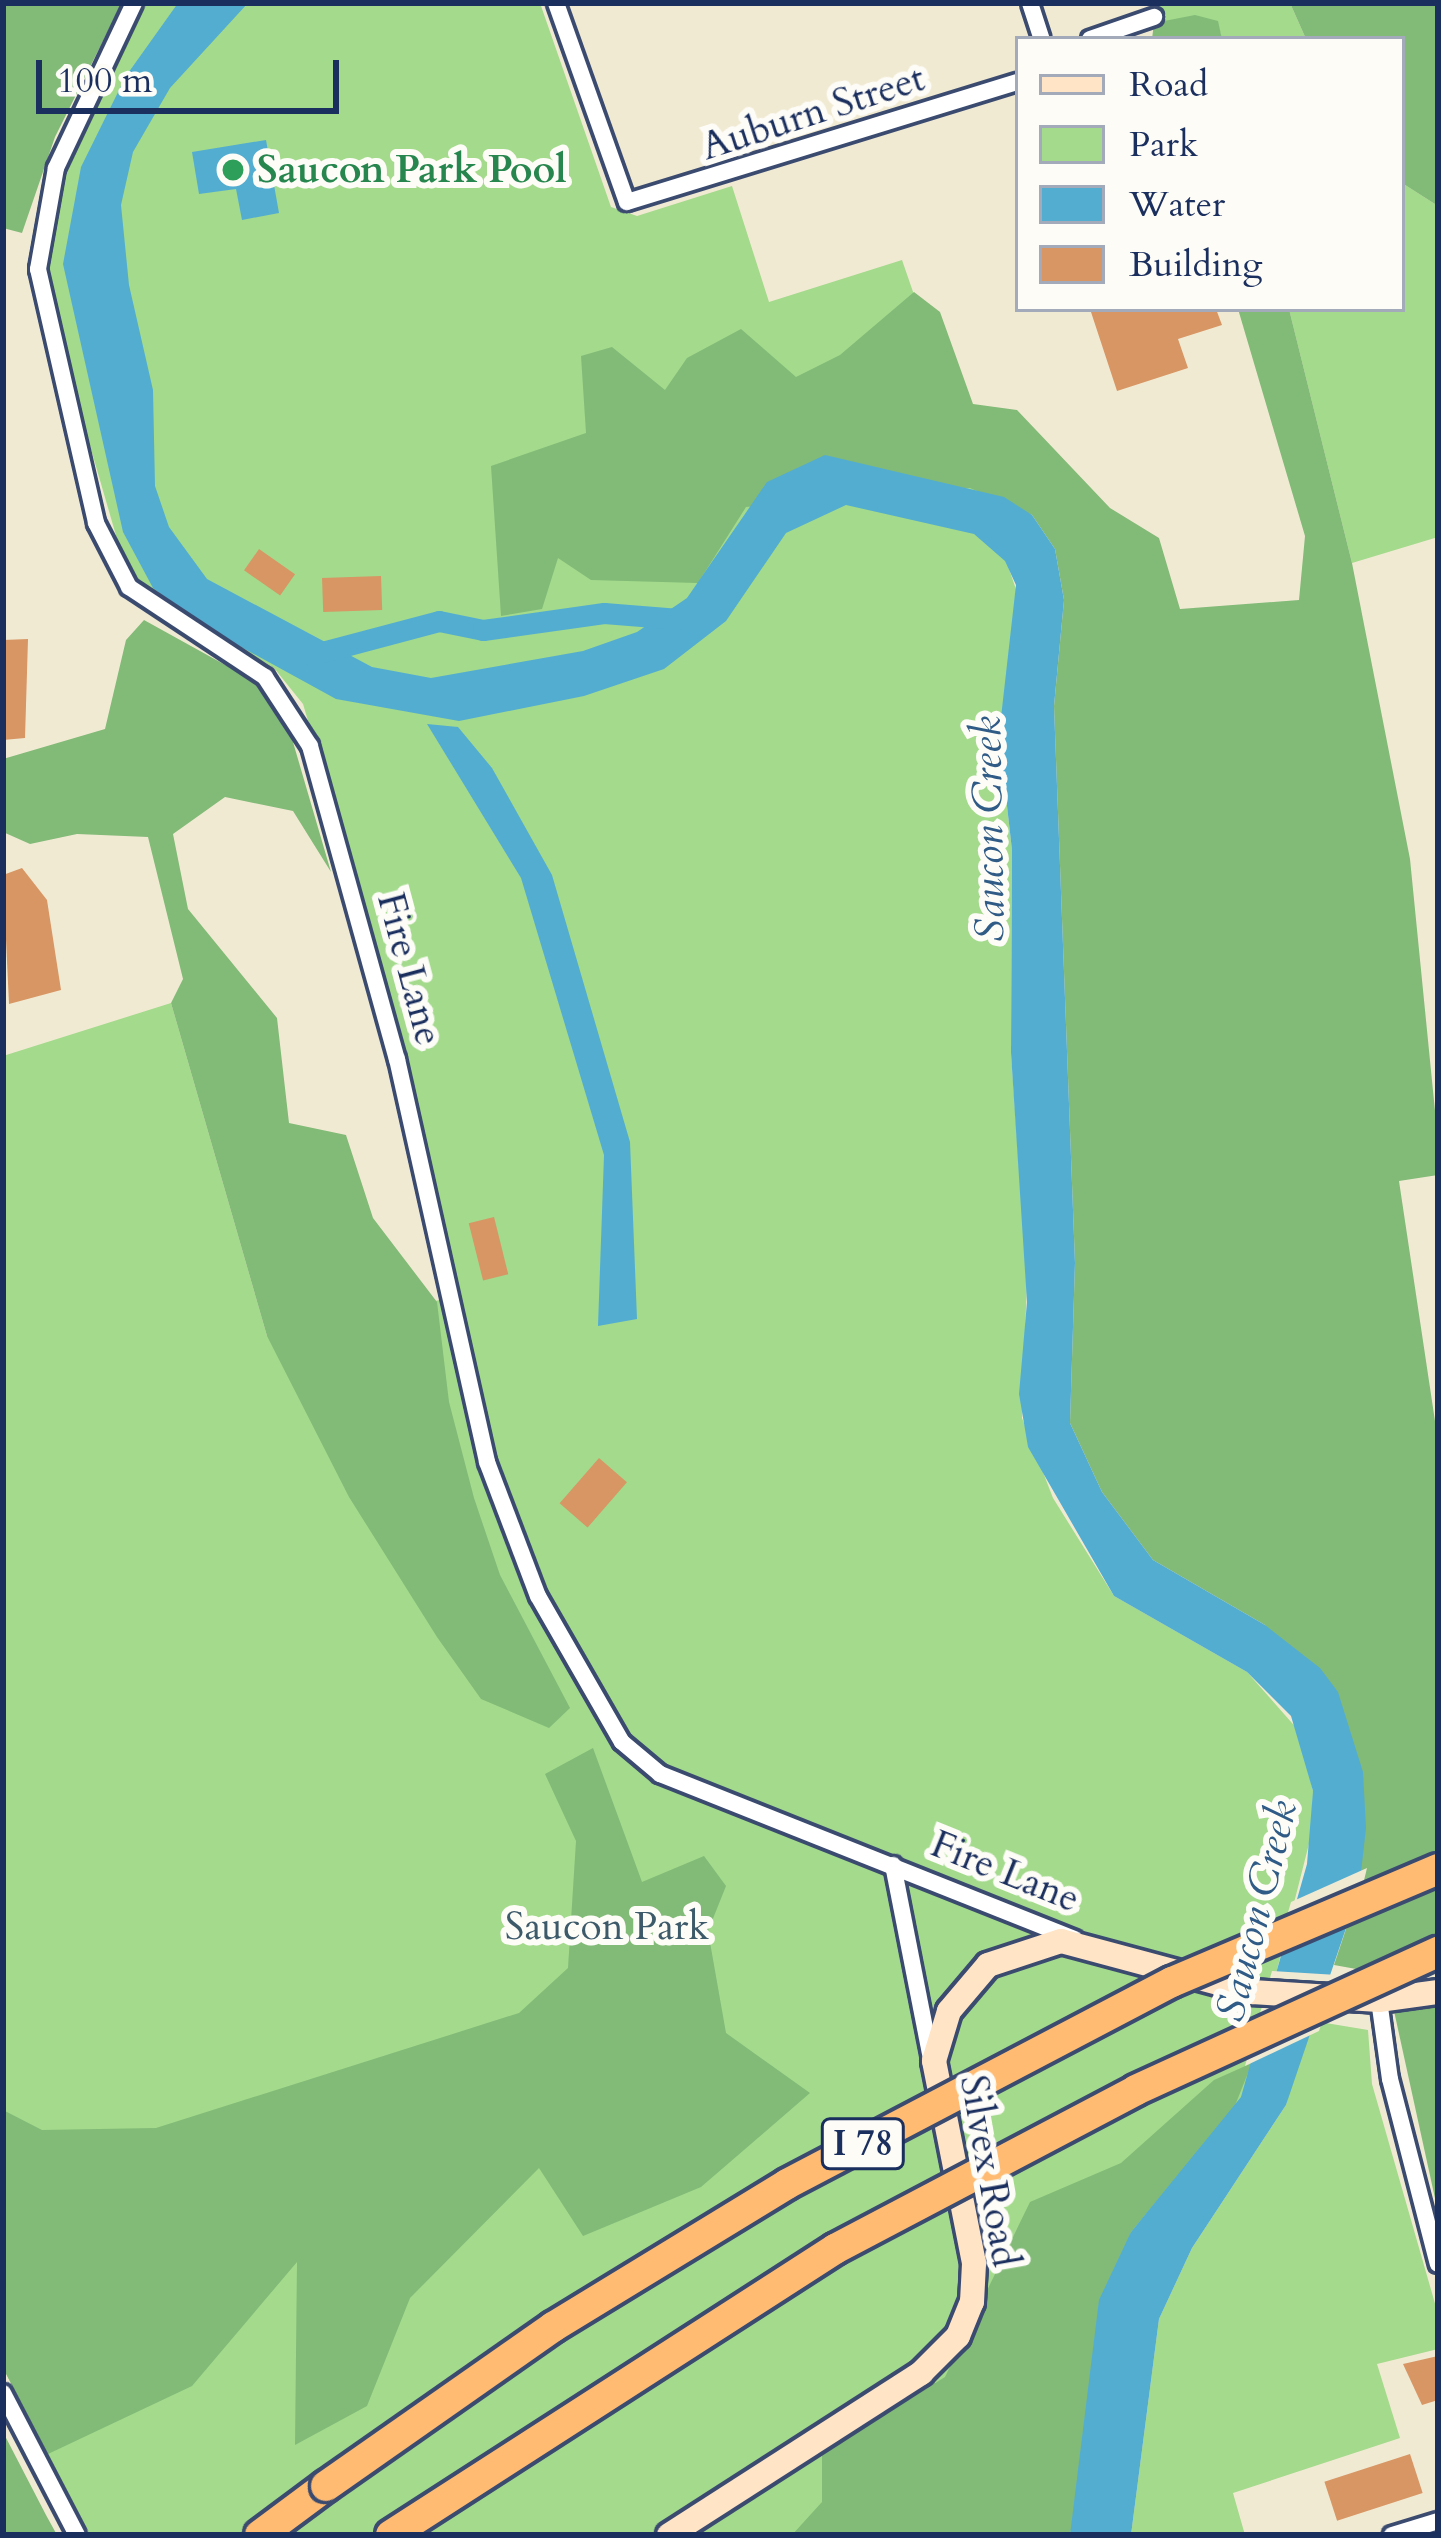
<!DOCTYPE html>
<style>
body{margin:0}
#map{position:relative;width:1441px;height:2538px;overflow:hidden;background:#f1ead3;font-family:Cardo,serif}
div>[style]{position:absolute}
.green>*{inset:0;background:#a3da8c}
.forest>*{inset:0;background:#82ba78}
.water>*{inset:0;background:#53add0}
.pier>*{inset:0;background:#f1ead3}
.canal>*{height:21px;margin:-10.5px;padding:0 10.5px;transform-origin:10.5px;border-radius:10.5px;background:#53add0}
.building>*{inset:0;background:#d79664;transform-origin:0 0}
.roads{filter:drop-shadow(3px 0 #3b4b70) drop-shadow(-3px 0 #3b4b70) drop-shadow(0 3px #3b4b70) drop-shadow(0 -3px #3b4b70)}
.street>*{height:16px;margin:-8px;padding:0 8px;transform-origin:8px;border-radius:8px;background:#fff}
.secondary>*{height:24px;margin:-12px;padding:0 12px;transform-origin:12px;border-radius:12px;background:#ffe4c6}
.highway>*{height:30px;margin:-15px;padding:0 15px;transform-origin:15px;border-radius:15px;background:#ffbb71}
.bridges{filter:drop-shadow(3px 0 #3b4b70) drop-shadow(-3px 0 #3b4b70) drop-shadow(0 3px #3b4b70) drop-shadow(0 -3px #3b4b70)}
.highway-bridge>*{height:30px;margin:-15px;padding:0 15px;transform-origin:15px;border-radius:15px;background:#ffbb71}
.dots>*{width:33px;height:33px;translate:-50% -50%;box-sizing:border-box;border:6px solid #fdfcf7;border-radius:50%}
span{translate:-50% -50%;white-space:nowrap;text-align:center;line-height:1.15;-webkit-text-stroke:12px #fdfcf7;paint-order:stroke}
.shield-label span{padding:3px 9px;background:#fdfcf7;border:3px solid;border-radius:9px;-webkit-text-stroke-width:0}
.shield-label{font-size:36px;color:#1b2f5e;font-weight:700}
.street-label{font-size:39px;color:#1b2f5e}
.leisure-label{font-size:39px;color:#27864d;font-weight:700}
.left{translate:0 -50%;text-align:left}
.park-label{font-size:39px;color:#3d5a6a}
.water-label{font-size:42px;color:#2f5b86;font-style:italic}
.frame{position:absolute;inset:0;border:6px solid #1b2f5e;pointer-events:none}
.legend{position:absolute;left:1015px;top:36px;width:390px;height:276px;box-sizing:border-box;background:#fdfcf7;border:3px solid #a3aaba;margin:0;padding:15px 21px;list-style:none;font-size:36px;color:#1b2f5e}
.legend li{display:flex;align-items:center;gap:24px;height:60px}
.legend b{width:60px;border:3px solid #a3aaba}
.scale{position:absolute;left:36px;top:60px;width:303px;height:54px;box-sizing:border-box;border:6px solid #1b2f5e;border-top:0;padding-left:15px;font-size:36px;line-height:42px;white-space:nowrap;color:#1b2f5e;-webkit-text-stroke:9px #fdfcf7;paint-order:stroke}
</style>
<div id="map">
<div class="green">
<i style="clip-path:polygon(146px 3px,540px 3px,611px 207px,637px 216px,732px 186px,769px 302px,902px 260px,1019px 598px,999px 735px,1012px 850px,1011px 1053px,1027px 1280px,1022px 1418px,1053px 1498px,1114px 1596px,1247px 1672px,1299px 1731px,1313px 1791px,1312px 1832px,1266px 2013px,1368px 2030px,1372px 2084px,1438px 2314px,1438px 2349px,1377px 2364px,1400px 2438px,1233px 2493px,1245px 2535px,1131px 2535px,1159px 2319px,1192px 2248px,1286px 2105px,1297px 2064px,1099px 2300px,1070px 2535px,90px 2535px,3px 2368px,3px 1056px,171px 1003px,267px 1336px,459px 1296px,408px 1057px,303px 704px,274px 668px,154px 598px,124px 563px,57px 332px,44px 267px,56px 190px)"></i>
<i style="clip-path:polygon(1161px 3px,1290px 3px,1306px 39px,1222px 39px,1217px 21px,1154px 23px,1152px 8px)"></i>
<i style="clip-path:polygon(1402px 183px,1438px 206px,1438px 537px,1352px 563px,1289px 309px,1402px 309px)"></i>
</div>
<div class="forest">
<i style="clip-path:polygon(3px 3px,122px 3px,55px 137px,22px 233px,3px 228px)"></i>
<i style="clip-path:polygon(1290px 3px,1438px 3px,1438px 206px,1402px 183px,1402px 39px,1306px 39px)"></i>
<i style="clip-path:polygon(1195px 15px,1218px 21px,1222px 39px,1152px 39px,1154px 23px)"></i>
<i style="clip-path:polygon(914px 292px,940px 312px,973px 404px,1017px 410px,1110px 508px,1159px 538px,1180px 609px,1299px 600px,1305px 536px,1238px 309px,1289px 309px,1352px 563px,1410px 859px,1438px 1141px,1438px 1175px,1399px 1181px,1438px 1441px,1438px 1973px,1395px 1976px,1334px 1965px,1359px 1890px,1265px 1625px,1153px 1560px,1102px 1492px,1070px 1423px,1075px 1263px,1054px 706px,1064px 600px,1055px 549px,1032px 515px,970px 488px,746px 507px,698px 583px,591px 580px,558px 558px,542px 609px,501px 616px,491px 466px,586px 433px,581px 356px,612px 347px,665px 390px,687px 358px,741px 329px,796px 377px,840px 355px)"></i>
<i style="clip-path:polygon(144px 620px,258px 683px,288px 725px,331px 872px,293px 811px,225px 797px,173px 834px,188px 909px,277px 1018px,289px 1123px,346px 1135px,373px 1218px,437px 1302px,449px 1402px,474px 1498px,500px 1575px,570px 1708px,549px 1728px,481px 1699px,437px 1637px,349px 1497px,267px 1336px,171px 1003px,183px 979px,148px 837px,77px 834px,30px 844px,3px 832px,3px 759px,105px 729px,126px 640px)"></i>
<i style="clip-path:polygon(593px 1748px,642px 1882px,704px 1856px,726px 1886px,708px 1931px,726px 2033px,810px 2093px,701px 2187px,583px 2236px,539px 2168px,410px 2298px,367px 2406px,295px 2445px,297px 2262px,192px 2386px,48px 2454px,3px 2368px,3px 2110px,42px 2130px,156px 2128px,519px 2013px,568px 1968px,576px 1841px,545px 1774px)"></i>
<i style="clip-path:polygon(1438px 2006px,1438px 2212px,1394px 2011px)"></i>
<i style="clip-path:polygon(1252px 2063px,1234px 2108px,1131px 2232px,1070px 2535px,792px 2535px,822px 2502px,822px 2454px,945px 2377px,1030px 2202px,1121px 2163px,1214px 2080px)"></i>
<i style="clip-path:polygon(3px 2432px,46px 2515px,57px 2535px,3px 2535px)"></i>
</div>
<div class="water">
<i style="clip-path:polygon(178px 3px,248px 3px,170px 88px,133px 152px,121px 205px,129px 285px,153px 390px,155px 486px,169px 527px,207px 579px,372px 667px,431px 678px,583px 651px,637px 632px,687px 598px,767px 482px,825px 455px,1004px 497px,1032px 515px,1055px 549px,1064px 600px,1054px 706px,1075px 1263px,1070px 1423px,1102px 1492px,1153px 1560px,1265px 1625px,1320px 1668px,1338px 1692px,1363px 1772px,1366px 1828px,1359px 1890px,1286px 2105px,1192px 2248px,1159px 2319px,1131px 2535px,1070px 2535px,1099px 2300px,1131px 2232px,1241px 2097px,1307px 1864px,1313px 1791px,1291px 1716px,1247px 1672px,1114px 1596px,1028px 1447px,1019px 1394px,1027px 1302px,1011px 1053px,1012px 850px,999px 735px,1016px 585px,1005px 561px,974px 534px,846px 505px,786px 533px,726px 621px,664px 669px,584px 696px,459px 721px,336px 699px,201px 625px,153px 588px,123px 532px,63px 264px,81px 167px,126px 76px)"></i>
<i style="clip-path:polygon(266px 140px,279px 213px,242px 220px,236px 189px,199px 194px,192px 152px)"></i>
<i style="clip-path:polygon(427px 724px,458px 727px,492px 768px,552px 875px,630px 1142px,637px 1319px,598px 1326px,604px 1155px,521px 878px)"></i>
</div>
<div class="pier">
<i style="clip-path:polygon(1367px 1868px,1354px 1922px,1275px 1957px,1291px 1902px)"></i>
<i style="clip-path:polygon(1272px 1971px,1337px 1975px,1319px 2031px,1245px 2066px)"></i>
</div>
<div class="canal">
<i style="left:311px;top:655px;width:132px;rotate:-14.9deg"></i>
<i style="left:439px;top:621px;width:45px;rotate:11.6deg"></i>
<i style="left:483px;top:630px;width:122px;rotate:-8deg"></i>
<i style="left:604px;top:613px;width:75px;rotate:4.6deg"></i>
</div>
<div class="building">
<i style="clip-path:polygon(1090px 309px,1216px 309px,1222px 325px,1178px 339px,1188px 368px,1117px 391px)"></i>
<i style="left:259px;top:549px;width:44px;height:26px;rotate:35deg"></i>
<i style="left:381px;top:576px;width:34px;height:59px;rotate:88deg"></i>
<i style="clip-path:polygon(28px 639px,25px 738px,3px 740px,3px 640px)"></i>
<i style="clip-path:polygon(22px 868px,47px 900px,61px 990px,9px 1004px,3px 875px)"></i>
<i style="left:494px;top:1217px;width:59px;height:26px;rotate:76deg"></i>
<i style="left:599px;top:1458px;width:37px;height:60px;rotate:41deg"></i>
<i style="clip-path:polygon(1438px 2356px,1438px 2400px,1422px 2405px,1403px 2364px)"></i>
<i style="left:1410px;top:2454px;width:41px;height:90px;rotate:72deg"></i>
</div>
<div class="roads">
<div class="street">
<i style="left:134px;top:3px;width:183px;rotate:115.3deg"></i>
<i style="left:56px;top:168px;width:103px;rotate:100.1deg"></i>
<i style="left:38px;top:269px;width:261px;rotate:77.1deg"></i>
<i style="left:96px;top:523px;width:72px;rotate:62.7deg"></i>
<i style="left:129px;top:587px;width:163px;rotate:33.5deg"></i>
<i style="left:265px;top:677px;width:82px;rotate:56.9deg"></i>
<i style="left:310px;top:746px;width:325px;rotate:74.5deg"></i>
<i style="left:397px;top:1059px;width:413px;rotate:77.4deg"></i>
<i style="left:487px;top:1462px;width:143px;rotate:69.2deg"></i>
<i style="left:538px;top:1596px;width:168px;rotate:60.1deg"></i>
<i style="left:622px;top:1742px;width:50px;rotate:40.1deg"></i>
<i style="left:660px;top:1774px;width:446px;rotate:21.7deg"></i>
<i style="left:556px;top:3px;width:211px;rotate:70.4deg"></i>
<i style="left:627px;top:202px;width:409px;rotate:-17.1deg"></i>
<i style="left:1030px;top:3px;width:38px;rotate:72deg"></i>
<i style="left:1090px;top:39px;width:68px;rotate:-19deg"></i>
<i style="left:893px;top:1865px;width:197px;rotate:78.9deg"></i>
<i style="left:1379px;top:2000px;width:80px;rotate:82.1deg"></i>
<i style="left:1390px;top:2079px;width:191px;rotate:75.5deg"></i>
<i style="left:3px;top:2393px;width:160px;rotate:62.5deg"></i>
<i style="left:1392px;top:2535px;width:48px;rotate:-16.9deg"></i>
</div>
<div class="secondary">
<i style="left:669px;top:2535px;width:300px;rotate:-32.7deg"></i>
<i style="left:921px;top:2373px;width:52px;rotate:-45deg"></i>
<i style="left:958px;top:2336px;width:37px;rotate:-68deg"></i>
<i style="left:972px;top:2302px;width:39px;rotate:-87deg"></i>
<i style="left:974px;top:2263px;width:206px;rotate:-101.2deg"></i>
<i style="left:934px;top:2061px;width:52px;rotate:-73.3deg"></i>
<i style="left:949px;top:2011px;width:60px;rotate:-49.7deg"></i>
<i style="left:988px;top:1965px;width:77px;rotate:-18.2deg"></i>
<i style="left:1061px;top:1941px;width:198px;rotate:15deg"></i>
<i style="left:1252px;top:1992px;width:127px;rotate:3.6deg"></i>
<i style="left:1379px;top:2000px;width:60px;rotate:-7.7deg"></i>
</div>
<div class="highway">
<i style="left:260px;top:2535px;width:82px;rotate:-36.6deg"></i>
</div>
</div>
<div class="bridges">
<div class="highway-bridge">
<i style="left:326px;top:2486px;width:277px;rotate:-35deg"></i>
<i style="left:553px;top:2327px;width:274px;rotate:-31.4deg"></i>
<i style="left:787px;top:2184px;width:435px;rotate:-27.7deg"></i>
<i style="left:1172px;top:1982px;width:289px;rotate:-23deg"></i>
<i style="left:391px;top:2535px;width:528px;rotate:-32.79deg"></i>
<i style="left:835px;top:2249px;width:340px;rotate:-27.8deg"></i>
<i style="left:1136px;top:2090px;width:332px;rotate:-24.6deg"></i>
</div>
</div>
<div class="dots">
<i style="left:233px;top:170px;background:#2e9e5b"></i>
</div>
<div class="shield-label">
<span style="left:863px;top:2144px">I 78</span>
</div>
<div class="street-label">
<span style="left:813px;top:113px;rotate:-18deg">Auburn Street</span>
<span style="left:409px;top:969px;rotate:75deg">Fire Lane</span>
<span style="left:1005px;top:1872px;rotate:22deg">Fire Lane</span>
<span style="left:989px;top:2171px;rotate:80deg">Silvex Road</span>
</div>
<div class="leisure-label">
<span class="left" style="left:257px;top:170px">Saucon Park Pool</span>
</div>
<div class="park-label">
<span style="left:607px;top:1927px">Saucon Park</span>
</div>
<div class="water-label">
<span style="left:989px;top:829px;rotate:-91deg">Saucon Creek</span>
<span style="left:1257px;top:1911px;rotate:-76deg">Saucon Creek</span>
</div>
<div class="frame"></div>
<ul class="legend">
<li><b style="height:15px;background:#ffe4c6"></b>Road</li>
<li><b style="height:33px;background:#a3da8c"></b>Park</li>
<li><b style="height:33px;background:#53add0"></b>Water</li>
<li><b style="height:33px;background:#d79664"></b>Building</li>
</ul>
<div class="scale">100 m</div>
</div>
